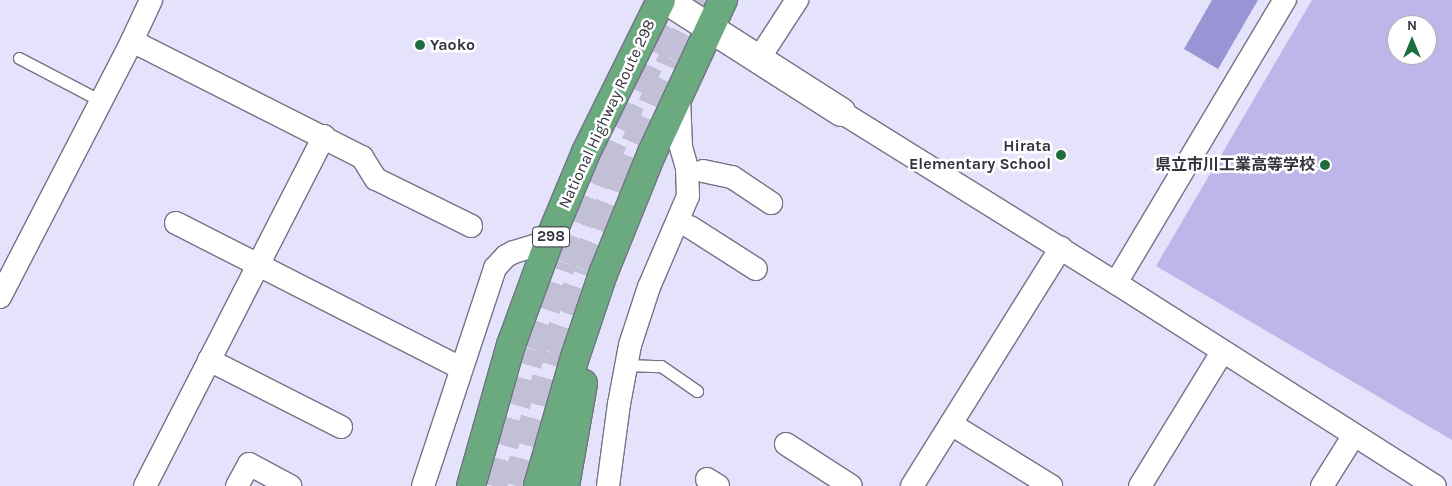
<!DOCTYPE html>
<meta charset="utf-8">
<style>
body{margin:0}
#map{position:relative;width:1452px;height:486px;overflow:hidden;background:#e5e3fc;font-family:Karla,"Noto Sans JP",sans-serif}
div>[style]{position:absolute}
.green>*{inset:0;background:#bcb7e8}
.water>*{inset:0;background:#9a93d4}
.highway-tunnel>*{height:28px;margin-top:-14px;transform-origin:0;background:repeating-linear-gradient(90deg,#c2c0d6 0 28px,transparent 0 42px)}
.roads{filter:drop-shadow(1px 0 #747287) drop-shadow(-1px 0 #747287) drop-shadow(0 1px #747287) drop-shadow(0 -1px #747287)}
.lane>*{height:11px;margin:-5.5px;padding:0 5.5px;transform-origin:5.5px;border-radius:5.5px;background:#fff}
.street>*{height:22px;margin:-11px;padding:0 11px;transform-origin:11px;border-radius:11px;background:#fff}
.secondary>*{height:28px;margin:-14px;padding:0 14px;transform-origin:14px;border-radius:14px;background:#fff}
.highway>*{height:28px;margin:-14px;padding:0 14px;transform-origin:14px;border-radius:14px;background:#6aaa7e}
.dots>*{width:14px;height:14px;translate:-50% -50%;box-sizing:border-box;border:2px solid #fff;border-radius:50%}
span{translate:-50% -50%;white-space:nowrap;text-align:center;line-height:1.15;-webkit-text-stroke:5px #fff;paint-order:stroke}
.shield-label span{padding:1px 4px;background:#fff;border:1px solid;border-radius:4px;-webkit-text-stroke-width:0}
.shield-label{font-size:15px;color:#35343e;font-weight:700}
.poi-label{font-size:16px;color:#35343e;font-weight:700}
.left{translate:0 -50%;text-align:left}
.right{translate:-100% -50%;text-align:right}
.street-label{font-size:16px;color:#35343e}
.north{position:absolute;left:1387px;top:15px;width:50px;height:50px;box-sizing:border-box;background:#fff;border:1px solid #aeaeb2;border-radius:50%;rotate:0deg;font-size:14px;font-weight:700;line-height:20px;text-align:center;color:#35343e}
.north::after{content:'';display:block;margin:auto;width:18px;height:22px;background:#1c6e3f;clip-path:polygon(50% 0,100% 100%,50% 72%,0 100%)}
</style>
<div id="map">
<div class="green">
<i style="clip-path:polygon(evenodd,1312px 0,1452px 0,1452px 440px,1156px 266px,1312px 0,1397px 25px,1427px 25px,1427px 55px,1397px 55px,1397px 25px)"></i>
</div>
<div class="water">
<i style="clip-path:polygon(1212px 0,1258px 0,1218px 69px,1184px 49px)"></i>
</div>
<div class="highway-tunnel">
<i style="left:493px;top:486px;width:142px;rotate:-74.1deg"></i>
<i style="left:532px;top:349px;width:92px;rotate:-70.4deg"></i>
<i style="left:563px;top:262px;width:103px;rotate:-67.7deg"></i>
<i style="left:602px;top:167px;width:128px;rotate:-65.4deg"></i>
<i style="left:655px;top:51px;width:58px;rotate:-62.1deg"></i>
<i style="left:516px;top:486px;width:138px;rotate:-74.5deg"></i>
<i style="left:553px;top:353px;width:89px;rotate:-70.3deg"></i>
<i style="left:583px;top:269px;width:94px;rotate:-68.1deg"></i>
<i style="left:618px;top:182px;width:134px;rotate:-66.3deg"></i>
<i style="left:672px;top:59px;width:67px;rotate:-62.3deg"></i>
</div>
<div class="roads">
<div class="lane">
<i style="left:19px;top:58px;width:93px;rotate:27.7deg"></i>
<i style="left:625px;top:365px;width:36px;rotate:2deg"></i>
<i style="left:661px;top:366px;width:44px;rotate:34.8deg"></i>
</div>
<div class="street">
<i style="left:132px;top:41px;width:258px;rotate:26.8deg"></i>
<i style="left:362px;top:157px;width:26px;rotate:58deg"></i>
<i style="left:376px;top:179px;width:106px;rotate:26.3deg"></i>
<i style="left:758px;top:60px;width:72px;rotate:-57deg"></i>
<i style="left:841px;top:112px;width:324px;rotate:31.9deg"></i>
<i style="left:1116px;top:283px;width:378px;rotate:32.5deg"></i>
<i style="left:703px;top:171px;width:30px;rotate:12deg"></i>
<i style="left:732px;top:177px;width:47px;rotate:33.7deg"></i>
<i style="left:176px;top:223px;width:319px;rotate:27deg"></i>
<i style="left:690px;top:227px;width:78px;rotate:32.5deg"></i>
<i style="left:1116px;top:283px;width:330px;rotate:-59.2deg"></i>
<i style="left:0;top:297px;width:288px;rotate:-62.7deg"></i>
<i style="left:132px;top:41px;width:45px;rotate:-65.1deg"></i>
<i style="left:209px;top:360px;width:148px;rotate:26.9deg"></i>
<i style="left:951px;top:424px;width:118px;rotate:31.8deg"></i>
<i style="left:786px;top:444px;width:77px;rotate:32.9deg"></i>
<i style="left:707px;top:479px;width:13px;rotate:32deg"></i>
<i style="left:145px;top:486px;width:393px;rotate:-62.9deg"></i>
<i style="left:237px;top:486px;width:25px;rotate:-61deg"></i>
<i style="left:249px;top:464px;width:47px;rotate:28.2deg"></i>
<i style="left:423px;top:486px;width:230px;rotate:-71.7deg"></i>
<i style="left:495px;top:268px;width:16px;rotate:-47deg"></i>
<i style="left:506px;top:256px;width:9px;rotate:-27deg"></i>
<i style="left:514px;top:252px;width:37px;rotate:-17deg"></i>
<i style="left:608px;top:486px;width:83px;rotate:-82.4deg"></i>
<i style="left:619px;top:404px;width:60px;rotate:-79.4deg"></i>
<i style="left:630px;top:345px;width:61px;rotate:-71.9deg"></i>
<i style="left:649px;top:287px;width:99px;rotate:-66.8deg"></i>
<i style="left:688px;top:196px;width:28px;rotate:-92deg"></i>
<i style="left:687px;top:168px;width:22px;rotate:-106deg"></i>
<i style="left:681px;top:147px;width:49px;rotate:-92.3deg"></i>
<i style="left:912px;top:486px;width:281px;rotate:-58deg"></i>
<i style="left:1140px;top:486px;width:157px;rotate:-58.5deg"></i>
<i style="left:1322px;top:486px;width:60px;rotate:-57.9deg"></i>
</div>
<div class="secondary">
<i style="left:666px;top:0;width:208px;rotate:32.6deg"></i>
</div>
<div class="highway">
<i style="left:471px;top:486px;width:147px;rotate:-74.2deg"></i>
<i style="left:511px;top:345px;width:111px;rotate:-69.9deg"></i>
<i style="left:549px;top:241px;width:96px;rotate:-67.4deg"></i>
<i style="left:586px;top:152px;width:169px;rotate:-63.7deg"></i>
<i style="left:538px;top:486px;width:134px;rotate:-74deg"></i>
<i style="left:575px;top:357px;width:88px;rotate:-71.4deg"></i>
<i style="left:603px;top:274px;width:131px;rotate:-68deg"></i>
<i style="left:652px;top:153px;width:169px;rotate:-65.1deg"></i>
<i style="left:565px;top:486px;width:104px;rotate:-80deg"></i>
</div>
</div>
<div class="dots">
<i style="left:420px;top:45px;background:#1c6e3f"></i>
<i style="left:1061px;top:155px;background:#1c6e3f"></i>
<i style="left:1325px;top:165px;background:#1c6e3f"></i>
</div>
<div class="shield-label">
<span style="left:551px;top:237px">298</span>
</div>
<div class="poi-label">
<span class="left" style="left:430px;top:45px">Yaoko</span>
<span class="right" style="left:1051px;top:155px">Hirata<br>Elementary School</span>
<span class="right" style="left:1315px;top:165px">県立市川工業高等学校</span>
</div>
<div class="street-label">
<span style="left:607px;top:114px;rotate:-65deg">National Highway Route 298</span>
</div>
<div class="north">N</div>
</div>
